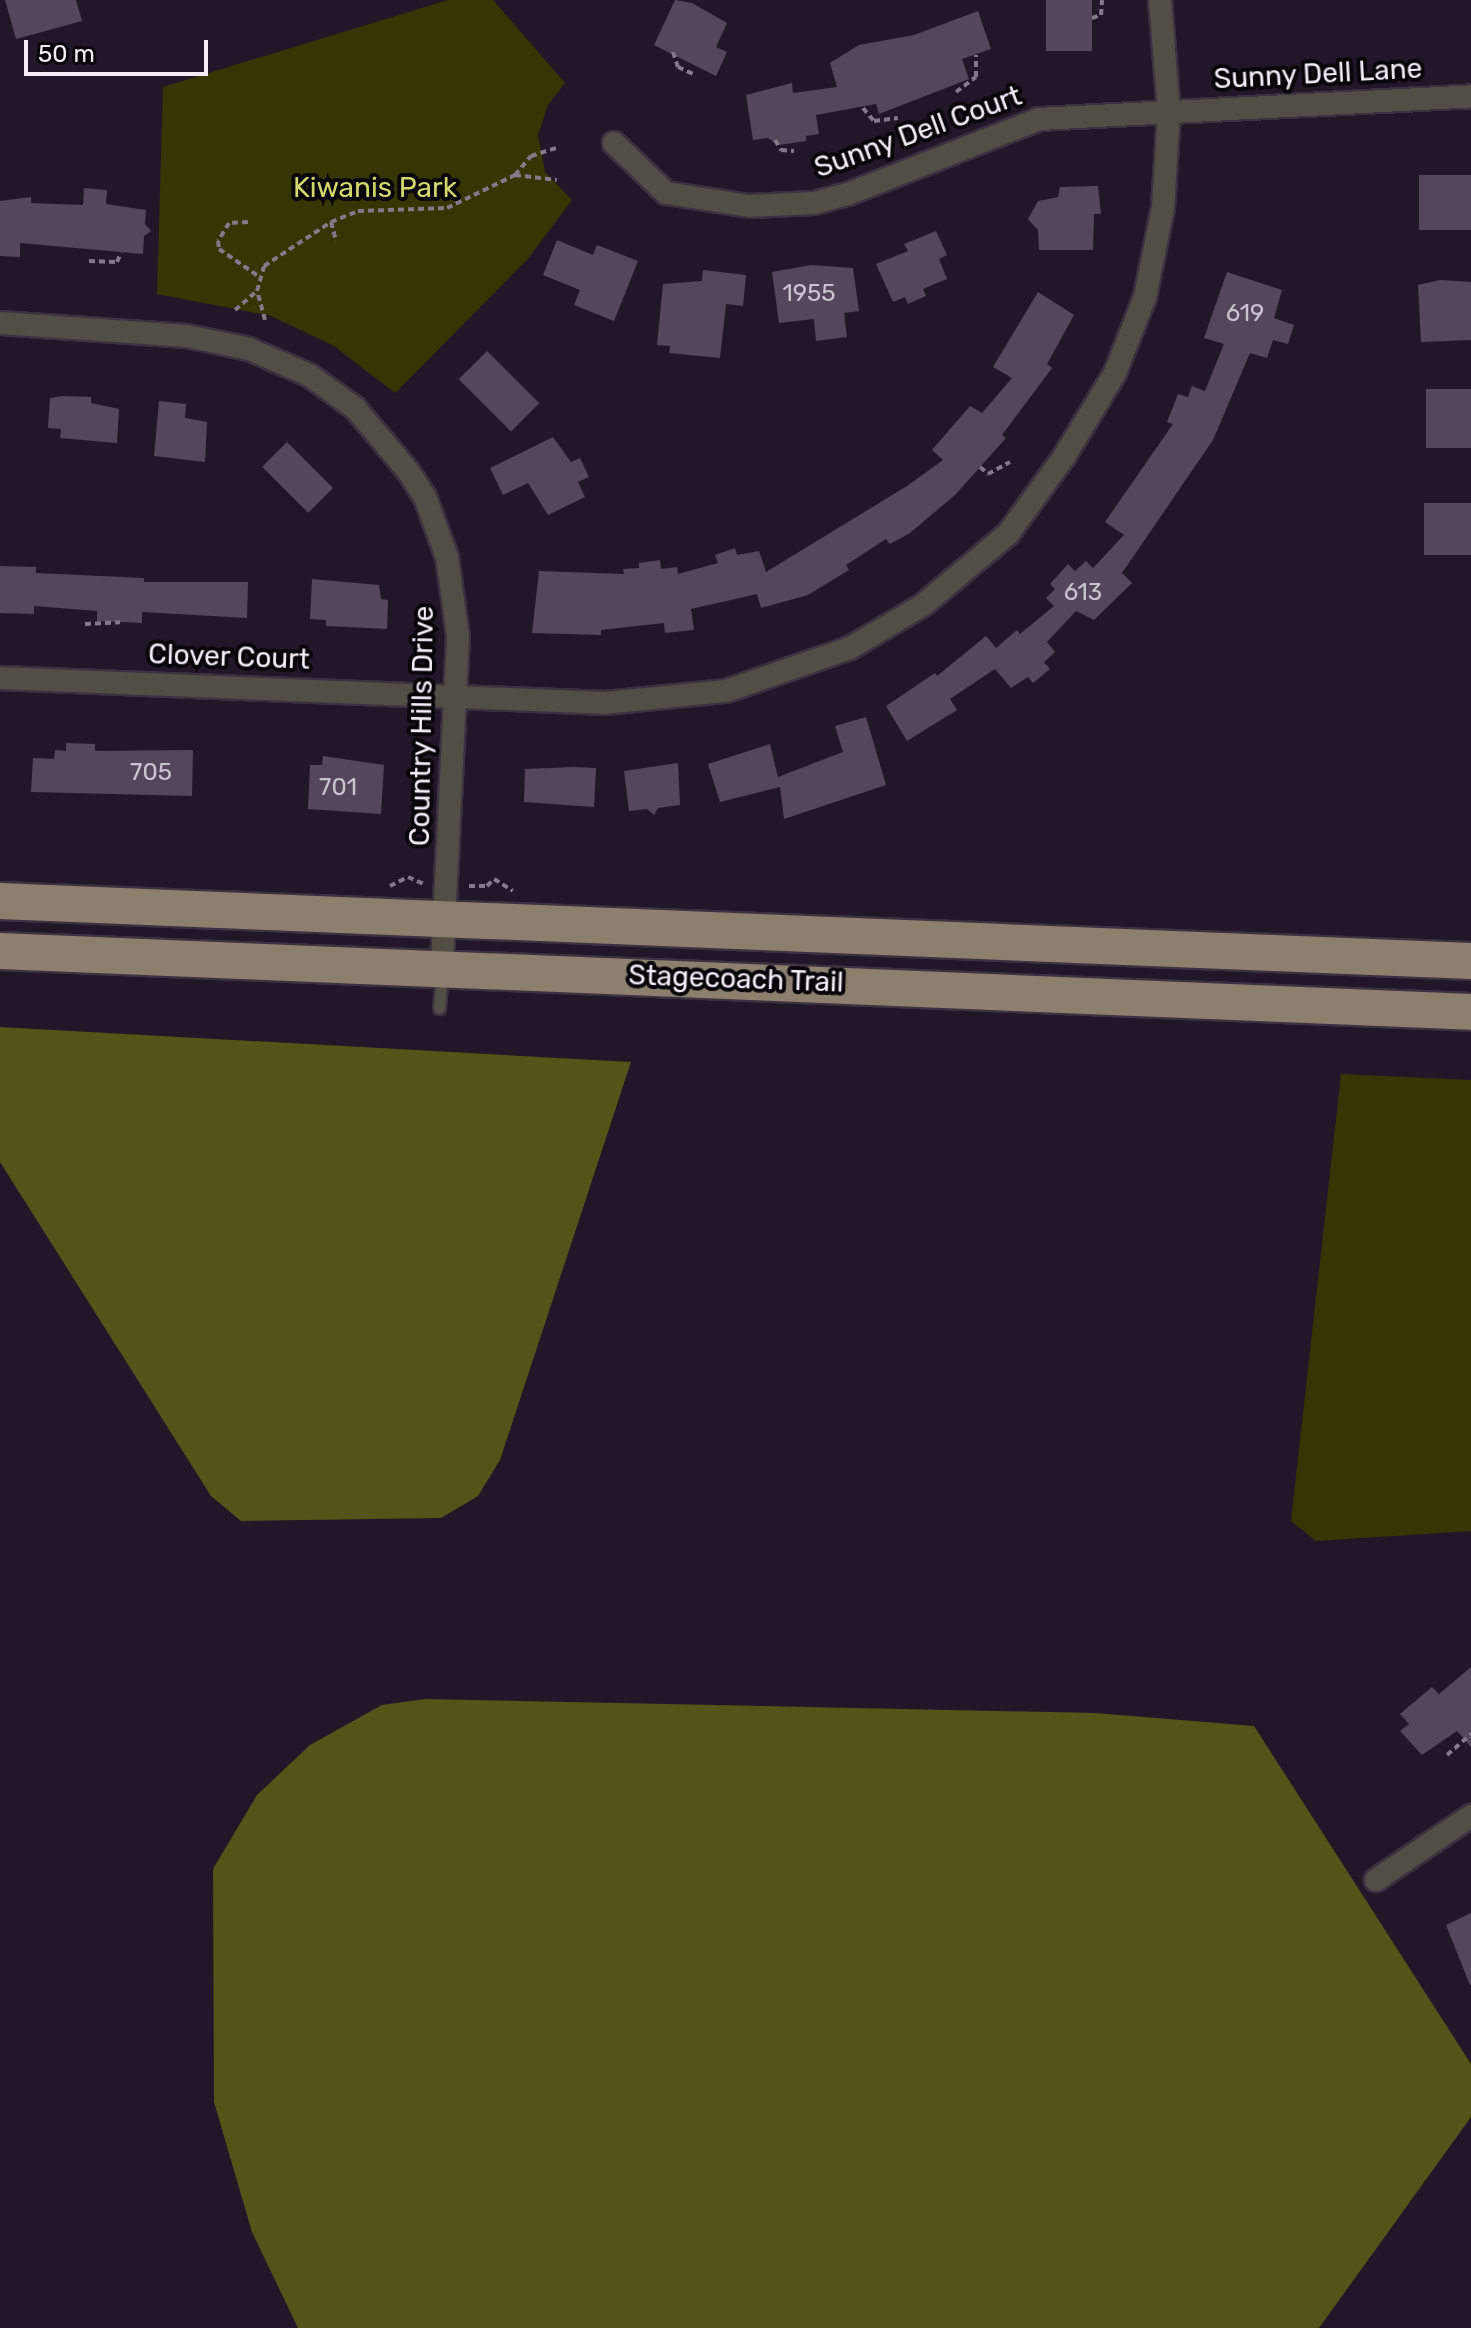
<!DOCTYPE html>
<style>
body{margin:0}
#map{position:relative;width:1471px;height:2328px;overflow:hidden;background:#221728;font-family:Rubik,sans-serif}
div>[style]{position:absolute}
.green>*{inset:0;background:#353604}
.forest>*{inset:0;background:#535418}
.building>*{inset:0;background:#54475b;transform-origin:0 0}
.path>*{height:4px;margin-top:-2px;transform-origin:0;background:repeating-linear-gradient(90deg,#837988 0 6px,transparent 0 10px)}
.roads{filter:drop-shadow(2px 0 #3b3141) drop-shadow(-2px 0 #3b3141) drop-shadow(0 2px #3b3141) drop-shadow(0 -2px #3b3141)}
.service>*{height:11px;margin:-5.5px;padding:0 5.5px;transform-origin:5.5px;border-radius:5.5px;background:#534e45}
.minor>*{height:22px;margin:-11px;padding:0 11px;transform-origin:11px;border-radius:11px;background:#534e45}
.primary>*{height:36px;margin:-18px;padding:0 18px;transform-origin:18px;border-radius:18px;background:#8b806d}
span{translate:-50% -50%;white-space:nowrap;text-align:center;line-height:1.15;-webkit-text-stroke:8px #09050b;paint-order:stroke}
.number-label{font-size:24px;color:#ccc3d2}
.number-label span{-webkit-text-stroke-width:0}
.street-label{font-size:28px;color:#f4ecf9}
.park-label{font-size:28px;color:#d3d86c}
.scale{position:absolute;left:24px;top:40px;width:184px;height:36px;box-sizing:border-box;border:4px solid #f4ecf9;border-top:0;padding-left:10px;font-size:24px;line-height:28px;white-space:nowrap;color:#f4ecf9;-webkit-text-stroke:6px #09050b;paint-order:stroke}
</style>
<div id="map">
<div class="green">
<i style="clip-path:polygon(448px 0,493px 0,565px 83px,548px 105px,538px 135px,545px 172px,572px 200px,527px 260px,395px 393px,334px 346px,271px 316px,157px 294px,163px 87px)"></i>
<i style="clip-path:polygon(1341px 1074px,1471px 1080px,1471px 1531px,1316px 1541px,1291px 1521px)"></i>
</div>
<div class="forest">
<i style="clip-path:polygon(0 1027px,631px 1062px,500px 1460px,478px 1496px,441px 1518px,241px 1521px,211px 1496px,0 1162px)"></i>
<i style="clip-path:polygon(425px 1699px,1095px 1713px,1254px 1726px,1471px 2064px,1471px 2117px,1319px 2328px,298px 2328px,252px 2232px,214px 2102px,213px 1869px,257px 1795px,310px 1745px,382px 1705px)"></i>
</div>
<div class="building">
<i style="clip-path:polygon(5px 0,76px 0,82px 21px,16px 39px)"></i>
<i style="clip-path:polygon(675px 0,692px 3px,727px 23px,716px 47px,727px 52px,716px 76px,654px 45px)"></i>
<i style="left:1046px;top:0;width:46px;height:51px"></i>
<i style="clip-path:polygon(978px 11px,991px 49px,962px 59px,969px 79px,879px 114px,876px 104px,816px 115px,819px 134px,806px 136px,806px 141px,779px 145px,768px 138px,753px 140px,746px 95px,792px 83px,793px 93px,837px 87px,830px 63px,859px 45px,914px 35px)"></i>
<i style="left:1471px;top:175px;width:55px;height:52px;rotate:90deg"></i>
<i style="clip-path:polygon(1098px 186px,1101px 214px,1094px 214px,1093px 250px,1039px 250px,1038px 230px,1028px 219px,1038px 201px,1058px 197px,1060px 187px)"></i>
<i style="clip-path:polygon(84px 188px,107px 190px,106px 204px,146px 210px,145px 224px,151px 231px,144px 236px,143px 254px,20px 243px,20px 257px,0 256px,0 201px,31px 197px,31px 203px,83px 205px)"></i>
<i style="clip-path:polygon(936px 231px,947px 255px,939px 259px,947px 279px,923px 289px,926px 296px,908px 304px,905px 297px,893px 302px,876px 264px,908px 251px,904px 244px)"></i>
<i style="clip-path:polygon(557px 240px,593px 255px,597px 245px,638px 261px,614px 321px,574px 305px,580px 290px,543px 275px)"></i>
<i style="clip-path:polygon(811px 265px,853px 268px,859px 311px,844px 313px,847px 337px,816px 341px,814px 319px,779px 323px,772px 272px)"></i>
<i style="clip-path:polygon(703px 270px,746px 275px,743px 306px,726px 304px,720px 358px,669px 353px,670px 346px,657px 345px,663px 284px,702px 281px)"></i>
<i style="clip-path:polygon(1227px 272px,1282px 290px,1274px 318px,1294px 325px,1288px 344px,1273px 340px,1267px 358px,1250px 353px,1213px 440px,1122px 573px,1132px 583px,1094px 620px,1076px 611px,1047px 642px,1055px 652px,1044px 662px,1050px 669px,1033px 683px,1028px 677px,1011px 688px,995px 669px,950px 699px,957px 710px,907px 741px,886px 706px,935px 673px,937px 676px,986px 636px,996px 648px,1017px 630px,1020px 634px,1054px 606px,1046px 598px,1055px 589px,1050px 584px,1068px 564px,1075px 571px,1086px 561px,1093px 568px,1124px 535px,1105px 522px,1173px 424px,1167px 422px,1178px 394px,1188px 397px,1192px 386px,1205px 391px,1224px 344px,1204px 338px)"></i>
<i style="clip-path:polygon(1440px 280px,1471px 282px,1471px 340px,1421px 342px,1418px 285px)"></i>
<i style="clip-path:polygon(1038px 292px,1074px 315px,1047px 364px,1052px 368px,1002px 435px,1006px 438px,955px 495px,910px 533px,890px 544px,886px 539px,846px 565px,849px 570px,808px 595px,761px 608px,757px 594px,691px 609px,694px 630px,665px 633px,664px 623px,601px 630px,601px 635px,532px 633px,539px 571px,624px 574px,623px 569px,639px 568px,639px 563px,660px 560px,661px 569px,677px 567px,678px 574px,718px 563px,715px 555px,735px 548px,737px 555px,759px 551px,766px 572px,907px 486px,943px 460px,932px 450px,970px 406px,982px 413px,1012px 378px,993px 367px)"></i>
<i style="left:487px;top:351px;width:74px;height:40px;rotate:45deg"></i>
<i style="left:1471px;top:389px;width:59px;height:45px;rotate:90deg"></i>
<i style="clip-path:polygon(63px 396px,91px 397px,91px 403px,119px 409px,117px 443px,60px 438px,61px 429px,48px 428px,50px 398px)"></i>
<i style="clip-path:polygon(159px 401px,186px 404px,185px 418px,207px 422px,205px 462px,154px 456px)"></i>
<i style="clip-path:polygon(553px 437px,571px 462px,580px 458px,589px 477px,578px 482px,585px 497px,548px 515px,528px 483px,503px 495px,490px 468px)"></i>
<i style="left:287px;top:442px;width:65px;height:35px;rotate:45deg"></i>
<i style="left:1471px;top:503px;width:52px;height:47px;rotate:90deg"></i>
<i style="clip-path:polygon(0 566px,36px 567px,36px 573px,144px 578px,144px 582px,248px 582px,247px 618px,142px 612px,142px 623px,97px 621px,97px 611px,34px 606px,34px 614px,0 613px)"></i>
<i style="clip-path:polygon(312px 579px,379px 585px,381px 599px,388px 600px,387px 629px,326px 626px,326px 620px,310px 619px)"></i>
<i style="clip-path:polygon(866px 717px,886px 785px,784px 819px,780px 787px,720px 802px,708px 764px,770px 744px,778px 777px,843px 752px,835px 726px)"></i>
<i style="clip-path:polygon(66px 743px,95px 744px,95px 751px,193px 750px,192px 796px,31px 792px,33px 758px,54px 759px,55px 750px,66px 751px)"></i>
<i style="clip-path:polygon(323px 756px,384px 765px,381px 814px,308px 809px,310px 765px,322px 765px)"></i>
<i style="clip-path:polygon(678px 763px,680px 805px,658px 808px,654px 815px,647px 809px,629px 811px,624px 771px)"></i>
<i style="clip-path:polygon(574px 767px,596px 768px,594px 807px,524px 802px,525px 769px)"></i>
<i style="clip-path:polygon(1471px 1667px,1471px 1747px,1457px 1731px,1422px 1755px,1400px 1731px,1409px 1724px,1400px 1714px,1432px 1687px,1439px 1694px)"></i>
<i style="clip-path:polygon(1471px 1913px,1471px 1985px,1470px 1985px,1446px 1925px)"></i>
</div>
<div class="path">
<i style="left:1092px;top:18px;width:9px;rotate:-18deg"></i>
<i style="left:1101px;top:15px;width:15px;rotate:-86deg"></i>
<i style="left:673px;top:52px;width:16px;rotate:72deg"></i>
<i style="left:678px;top:67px;width:17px;rotate:25deg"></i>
<i style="left:956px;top:92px;width:25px;rotate:-37deg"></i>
<i style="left:976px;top:77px;width:22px;rotate:-90deg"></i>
<i style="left:863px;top:108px;width:17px;rotate:50deg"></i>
<i style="left:874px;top:121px;width:24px;rotate:-7deg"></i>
<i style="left:775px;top:140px;width:12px;rotate:59deg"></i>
<i style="left:781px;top:150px;width:13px;rotate:4deg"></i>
<i style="left:515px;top:175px;width:42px;rotate:6.8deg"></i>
<i style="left:248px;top:222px;width:19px;rotate:177deg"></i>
<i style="left:229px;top:223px;width:21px;rotate:121deg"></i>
<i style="left:218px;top:241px;width:8px;rotate:83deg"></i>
<i style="left:219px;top:249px;width:51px;rotate:34.6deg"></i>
<i style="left:331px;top:222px;width:20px;rotate:75deg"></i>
<i style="left:89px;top:261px;width:28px;rotate:2deg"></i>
<i style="left:117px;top:262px;width:10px;rotate:-66deg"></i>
<i style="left:235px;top:310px;width:29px;rotate:-41deg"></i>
<i style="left:265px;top:320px;width:30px;rotate:-105deg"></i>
<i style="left:257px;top:291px;width:26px;rotate:-74deg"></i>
<i style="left:264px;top:266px;width:80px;rotate:-33.3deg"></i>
<i style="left:331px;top:222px;width:29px;rotate:-22deg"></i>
<i style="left:358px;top:211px;width:89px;rotate:-1.9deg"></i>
<i style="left:447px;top:208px;width:76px;rotate:-25.9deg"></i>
<i style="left:515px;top:175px;width:25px;rotate:-50deg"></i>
<i style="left:531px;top:156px;width:29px;rotate:-18deg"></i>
<i style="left:980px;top:467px;width:11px;rotate:41deg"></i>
<i style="left:988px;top:474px;width:25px;rotate:-29deg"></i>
<i style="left:85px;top:624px;width:35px;rotate:-3deg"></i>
<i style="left:390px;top:886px;width:20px;rotate:-27deg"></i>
<i style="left:408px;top:877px;width:17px;rotate:24deg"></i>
<i style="left:469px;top:886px;width:18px"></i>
<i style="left:487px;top:886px;width:10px;rotate:-45deg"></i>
<i style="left:494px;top:879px;width:22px;rotate:32deg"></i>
<i style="left:1447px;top:1755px;width:32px;rotate:-41deg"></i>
</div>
<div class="roads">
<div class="service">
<i style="left:439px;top:1008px;width:35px;rotate:-85deg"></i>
</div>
<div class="minor">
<i style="left:614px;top:143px;width:72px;rotate:43.9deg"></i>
<i style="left:666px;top:193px;width:84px;rotate:8.9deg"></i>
<i style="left:749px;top:206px;width:65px;rotate:-2.6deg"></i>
<i style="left:814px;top:203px;width:35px;rotate:-15deg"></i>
<i style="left:848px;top:194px;width:205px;rotate:-21.4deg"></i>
<i style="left:1039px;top:119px;width:433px;rotate:-3deg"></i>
<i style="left:0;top:323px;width:187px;rotate:4deg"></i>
<i style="left:187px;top:336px;width:63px;rotate:11.8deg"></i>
<i style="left:249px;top:349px;width:65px;rotate:23.4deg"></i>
<i style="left:309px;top:375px;width:57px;rotate:35.7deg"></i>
<i style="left:355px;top:408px;width:82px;rotate:49.9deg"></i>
<i style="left:408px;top:471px;width:31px;rotate:57deg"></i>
<i style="left:425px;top:497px;width:64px;rotate:69.9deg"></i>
<i style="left:447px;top:557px;width:80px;rotate:82.1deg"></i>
<i style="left:458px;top:636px;width:331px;rotate:92.8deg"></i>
<i style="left:0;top:678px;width:606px;rotate:2.37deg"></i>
<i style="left:605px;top:703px;width:122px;rotate:-5.7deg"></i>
<i style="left:726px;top:691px;width:131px;rotate:-19.1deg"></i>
<i style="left:850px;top:648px;width:85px;rotate:-30.5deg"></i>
<i style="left:923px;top:605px;width:111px;rotate:-39.9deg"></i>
<i style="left:1008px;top:534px;width:95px;rotate:-54deg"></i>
<i style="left:1064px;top:457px;width:98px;rotate:-58.7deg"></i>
<i style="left:1115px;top:373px;width:82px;rotate:-68.5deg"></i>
<i style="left:1145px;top:297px;width:91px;rotate:-78.6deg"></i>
<i style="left:1163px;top:208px;width:96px;rotate:-86.4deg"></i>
<i style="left:1169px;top:112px;width:112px;rotate:-94.6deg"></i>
<i style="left:1376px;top:1880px;width:115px;rotate:-34deg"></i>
</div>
<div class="primary">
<i style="left:0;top:901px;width:1472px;rotate:2.34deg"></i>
<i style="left:0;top:951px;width:1472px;rotate:2.37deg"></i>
</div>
</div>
<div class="number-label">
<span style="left:809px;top:294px">1955</span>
<span style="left:1245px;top:314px">619</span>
<span style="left:1083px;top:593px">613</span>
<span style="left:151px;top:773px">705</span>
<span style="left:338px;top:788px">701</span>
</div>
<div class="street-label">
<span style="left:1318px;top:74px;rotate:-3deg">Sunny Dell Lane</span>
<span style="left:918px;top:132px;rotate:-20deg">Sunny Dell Court</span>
<span style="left:229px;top:657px;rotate:2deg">Clover Court</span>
<span style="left:422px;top:726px;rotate:-89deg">Country Hills Drive</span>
<span style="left:736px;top:979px;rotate:2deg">Stagecoach Trail</span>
</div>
<div class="park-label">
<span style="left:375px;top:188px">Kiwanis Park</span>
</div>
<div class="scale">50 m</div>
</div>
